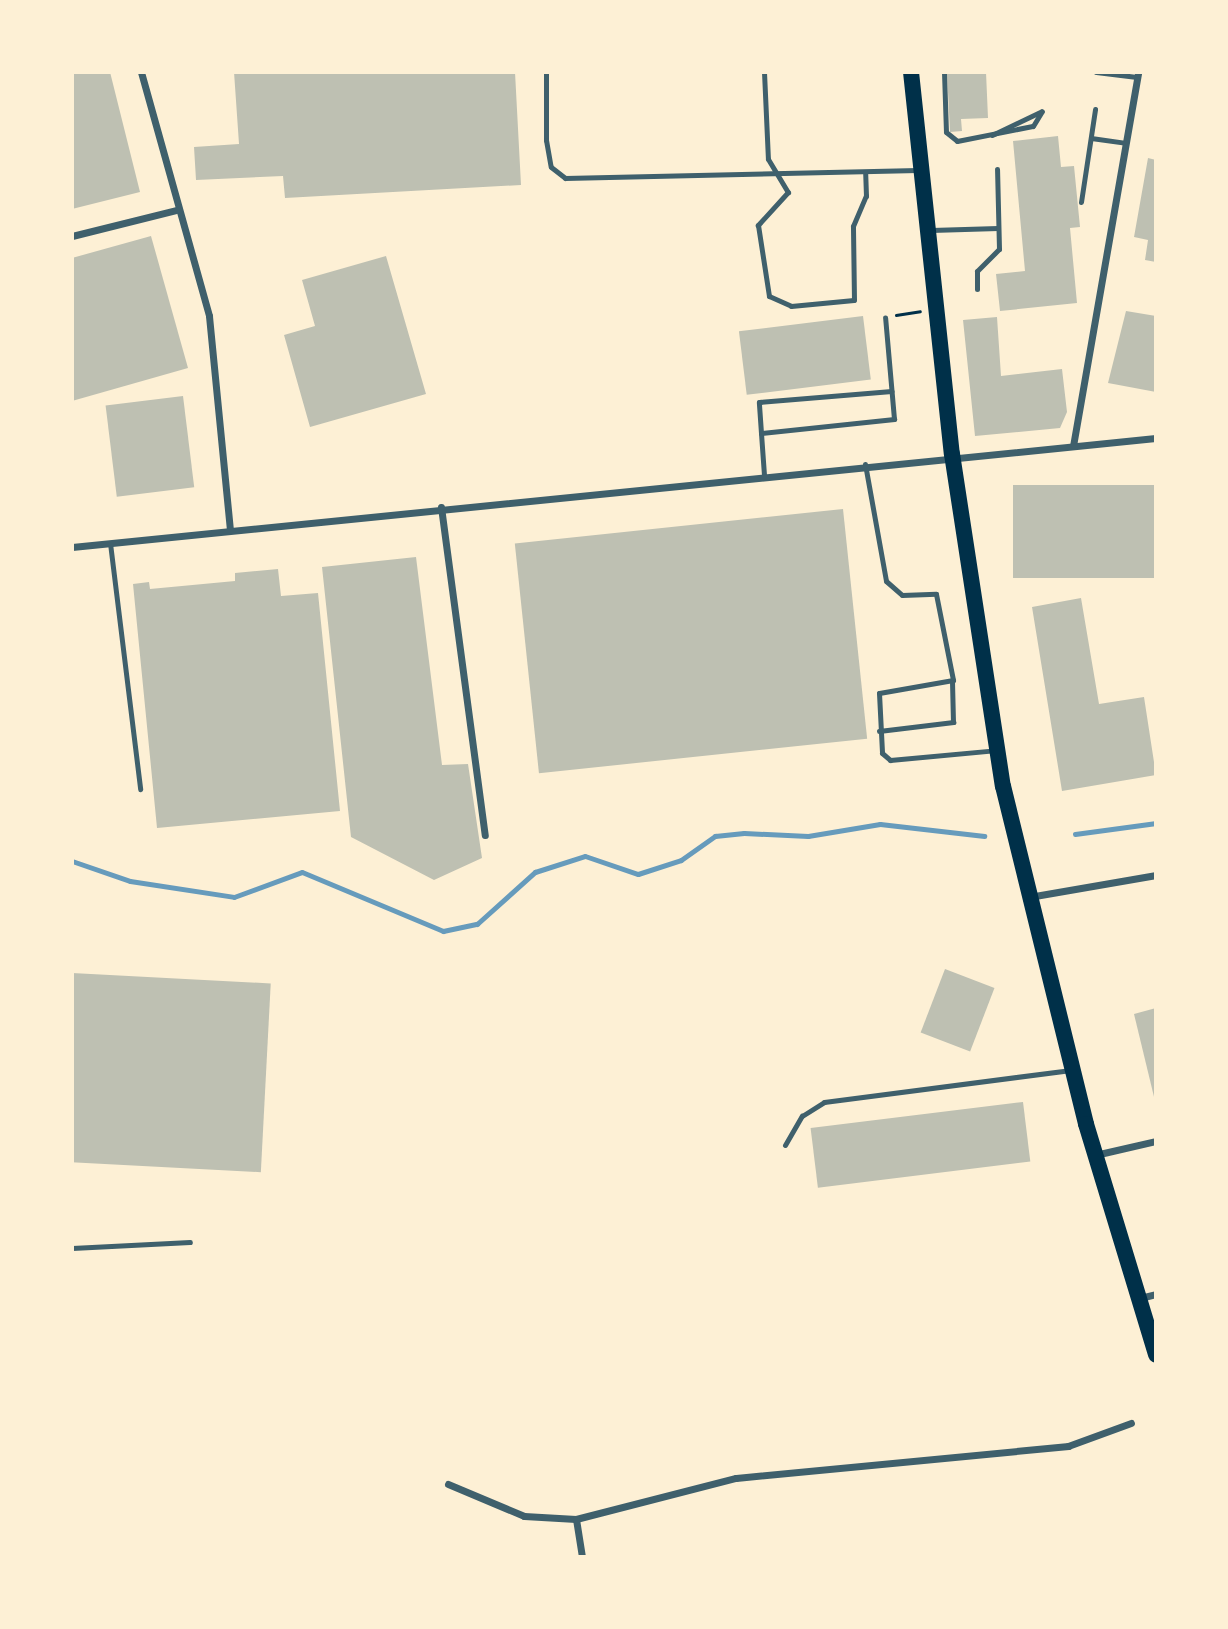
<!DOCTYPE html>
<style>
body{margin:0}
#map{position:relative;width:1228px;height:1629px;overflow:hidden;background:#fdf0d5;font-family:"Public Sans",sans-serif}
div>[style]{position:absolute}
.stream>*{height:5px;margin:-2.5px;padding:0 2.5px;transform-origin:2.5px;border-radius:2.5px;background:#669bbc}
.building>*{inset:0;background:#bec0b2;transform-origin:0 0}
.path>*{height:2.5px;margin:-1.25px;padding:0 1.25px;transform-origin:1.25px;border-radius:1.25px;background:#003049}
.service>*{height:5px;margin:-2.5px;padding:0 2.5px;transform-origin:2.5px;border-radius:2.5px;background:#3f606c}
.minor>*{height:7px;margin:-3.5px;padding:0 3.5px;transform-origin:3.5px;border-radius:3.5px;background:#3f606c}
.primary>*{height:16px;margin:-8px;padding:0 8px;transform-origin:8px;border-radius:8px;background:#003049}
span{translate:-50% -50%;white-space:nowrap;text-align:center;line-height:1.15;-webkit-text-stroke:5px #fdf0d5;paint-order:stroke}
.frame{position:absolute;inset:0;border:74px solid #fdf0d5;pointer-events:none}
</style>
<div id="map">
<div class="stream">
<i style="left:1075px;top:834px;width:82px;rotate:-7.7deg"></i>
<i style="left:72px;top:861px;width:61px;rotate:19deg"></i>
<i style="left:130px;top:881px;width:105px;rotate:8.7deg"></i>
<i style="left:234px;top:897px;width:72px;rotate:-20.2deg"></i>
<i style="left:302px;top:872px;width:153px;rotate:22.7deg"></i>
<i style="left:443px;top:931px;width:35px;rotate:-12deg"></i>
<i style="left:477px;top:924px;width:78px;rotate:-41.9deg"></i>
<i style="left:535px;top:872px;width:52px;rotate:-17.7deg"></i>
<i style="left:585px;top:856px;width:56px;rotate:18.8deg"></i>
<i style="left:638px;top:874px;width:45px;rotate:-18deg"></i>
<i style="left:681px;top:860px;width:42px;rotate:-35.2deg"></i>
<i style="left:715px;top:836px;width:29px;rotate:-6deg"></i>
<i style="left:744px;top:833px;width:64px;rotate:2.7deg"></i>
<i style="left:808px;top:836px;width:73px;rotate:-9.5deg"></i>
<i style="left:880px;top:824px;width:105px;rotate:6.6deg"></i>
</div>
<div class="building">
<i style="clip-path:polygon(72px 72px,110px 72px,140px 192px,72px 209px)"></i>
<i style="clip-path:polygon(234px 72px,515px 72px,521px 185px,285px 198px,283px 176px,196px 180px,194px 147px,239px 144px)"></i>
<i style="clip-path:polygon(947px 72px,986px 72px,988px 118px,961px 119px,962px 131px,950px 132px)"></i>
<i style="clip-path:polygon(1058px 136px,1061px 167px,1074px 166px,1080px 227px,1070px 228px,1077px 303px,1000px 311px,996px 274px,1025px 271px,1013px 141px)"></i>
<i style="clip-path:polygon(1148px 158px,1156px 160px,1156px 262px,1145px 260px,1148px 240px,1134px 237px)"></i>
<i style="clip-path:polygon(151px 236px,188px 368px,72px 401px,72px 258px)"></i>
<i style="clip-path:polygon(386px 256px,426px 394px,310px 427px,284px 335px,315px 326px,302px 280px)"></i>
<i style="clip-path:polygon(1126px 311px,1156px 316px,1156px 392px,1108px 383px)"></i>
<i style="left:863px;top:316px;width:64px;height:125px;rotate:83deg"></i>
<i style="clip-path:polygon(997px 317px,1001px 376px,1062px 369px,1067px 412px,1060px 428px,975px 436px,963px 320px)"></i>
<i style="left:183px;top:396px;width:92px;height:78px;rotate:83deg"></i>
<i style="left:1156px;top:485px;width:93px;height:143px;rotate:90deg"></i>
<i style="left:843px;top:509px;width:231px;height:330px;rotate:84deg"></i>
<i style="clip-path:polygon(416px 557px,442px 765px,468px 764px,482px 858px,434px 880px,351px 837px,322px 567px)"></i>
<i style="clip-path:polygon(278px 569px,281px 596px,318px 593px,340px 811px,157px 828px,133px 584px,149px 582px,150px 589px,235px 581px,235px 573px)"></i>
<i style="clip-path:polygon(1081px 598px,1099px 704px,1144px 697px,1156px 775px,1062px 791px,1032px 607px)"></i>
<i style="left:945px;top:969px;width:53px;height:68px;rotate:21deg"></i>
<i style="left:72px;top:973px;width:199px;height:189px;rotate:3deg"></i>
<i style="clip-path:polygon(1156px 1008px,1156px 1101px,1155px 1101px,1134px 1014px)"></i>
<i style="left:1023px;top:1102px;width:60px;height:214px;rotate:83deg"></i>
</div>
<div class="path">
<i style="left:896px;top:315px;width:24px;rotate:-9deg"></i>
</div>
<div class="service">
<i style="left:546px;top:72px;width:68px;rotate:90deg"></i>
<i style="left:546px;top:140px;width:27px;rotate:80deg"></i>
<i style="left:551px;top:167px;width:18px;rotate:38deg"></i>
<i style="left:565px;top:178px;width:353px;rotate:-1.3deg"></i>
<i style="left:764px;top:72px;width:87px;rotate:87.4deg"></i>
<i style="left:768px;top:159px;width:39px;rotate:59deg"></i>
<i style="left:788px;top:192px;width:45px;rotate:132.3deg"></i>
<i style="left:758px;top:225px;width:72px;rotate:81.2deg"></i>
<i style="left:769px;top:296px;width:24px;rotate:24deg"></i>
<i style="left:791px;top:306px;width:63px;rotate:-5.4deg"></i>
<i style="left:854px;top:300px;width:74px;rotate:-90.8deg"></i>
<i style="left:853px;top:226px;width:33px;rotate:-67deg"></i>
<i style="left:866px;top:196px;width:24px;rotate:-92deg"></i>
<i style="left:944px;top:72px;width:60px;rotate:88.1deg"></i>
<i style="left:946px;top:132px;width:14px;rotate:39deg"></i>
<i style="left:957px;top:141px;width:77px;rotate:-11.2deg"></i>
<i style="left:1033px;top:126px;width:17px;rotate:-59deg"></i>
<i style="left:1096px;top:72px;width:41px;rotate:7deg"></i>
<i style="left:992px;top:135px;width:55px;rotate:-25.6deg"></i>
<i style="left:1091px;top:138px;width:35px;rotate:8deg"></i>
<i style="left:1081px;top:202px;width:94px;rotate:-81.4deg"></i>
<i style="left:931px;top:230px;width:67px;rotate:-1.7deg"></i>
<i style="left:977px;top:289px;width:18px;rotate:-90deg"></i>
<i style="left:977px;top:271px;width:31px;rotate:-45deg"></i>
<i style="left:999px;top:249px;width:80px;rotate:-91.4deg"></i>
<i style="left:761px;top:433px;width:31px;rotate:-94deg"></i>
<i style="left:759px;top:402px;width:133px;rotate:-4.7deg"></i>
<i style="left:865px;top:464px;width:119px;rotate:79.8deg"></i>
<i style="left:886px;top:581px;width:21px;rotate:41deg"></i>
<i style="left:902px;top:595px;width:34px;rotate:-2deg"></i>
<i style="left:936px;top:594px;width:88px;rotate:78.8deg"></i>
<i style="left:953px;top:680px;width:75px;rotate:170deg"></i>
<i style="left:879px;top:693px;width:60px;rotate:87.1deg"></i>
<i style="left:882px;top:753px;width:11px;rotate:41deg"></i>
<i style="left:890px;top:760px;width:107px;rotate:-5.3deg"></i>
<i style="left:764px;top:475px;width:42px;rotate:-94.1deg"></i>
<i style="left:761px;top:433px;width:134px;rotate:-6deg"></i>
<i style="left:894px;top:419px;width:102px;rotate:-95deg"></i>
<i style="left:110px;top:543px;width:248px;rotate:83deg"></i>
<i style="left:879px;top:731px;width:75px;rotate:-6.9deg"></i>
<i style="left:953px;top:722px;width:40px;rotate:-91.4deg"></i>
<i style="left:785px;top:1145px;width:34px;rotate:-60deg"></i>
<i style="left:802px;top:1116px;width:26px;rotate:-32deg"></i>
<i style="left:824px;top:1102px;width:249px;rotate:-7.4deg"></i>
<i style="left:72px;top:1248px;width:118px;rotate:-2.9deg"></i>
</div>
<div class="minor">
<i style="left:141px;top:72px;width:253px;rotate:74.4deg"></i>
<i style="left:209px;top:316px;width:215px;rotate:84.4deg"></i>
<i style="left:72px;top:236px;width:107px;rotate:-14deg"></i>
<i style="left:1073px;top:446px;width:380px;rotate:-80.1deg"></i>
<i style="left:441px;top:507px;width:331px;rotate:82.4deg"></i>
<i style="left:72px;top:547px;width:1089px;rotate:-5.74deg"></i>
<i style="left:1029px;top:897px;width:129px;rotate:-9.8deg"></i>
<i style="left:1095px;top:1155px;width:63px;rotate:-12.9deg"></i>
<i style="left:1140px;top:1298px;width:16px;rotate:-14deg"></i>
<i style="left:448px;top:1484px;width:82px;rotate:22.8deg"></i>
<i style="left:524px;top:1516px;width:52px;rotate:3.3deg"></i>
<i style="left:576px;top:1519px;width:165px;rotate:-14.4deg"></i>
<i style="left:736px;top:1478px;width:334px;rotate:-5.5deg"></i>
<i style="left:1068px;top:1446px;width:67px;rotate:-20.1deg"></i>
<i style="left:576px;top:1519px;width:38px;rotate:81deg"></i>
</div>
<div class="primary">
<i style="left:911px;top:72px;width:384px;rotate:83.9deg"></i>
<i style="left:952px;top:454px;width:336px;rotate:81.3deg"></i>
<i style="left:1003px;top:786px;width:348px;rotate:76.2deg"></i>
<i style="left:1086px;top:1124px;width:241px;rotate:73.1deg"></i>
</div>
<div class="frame"></div>
</div>
